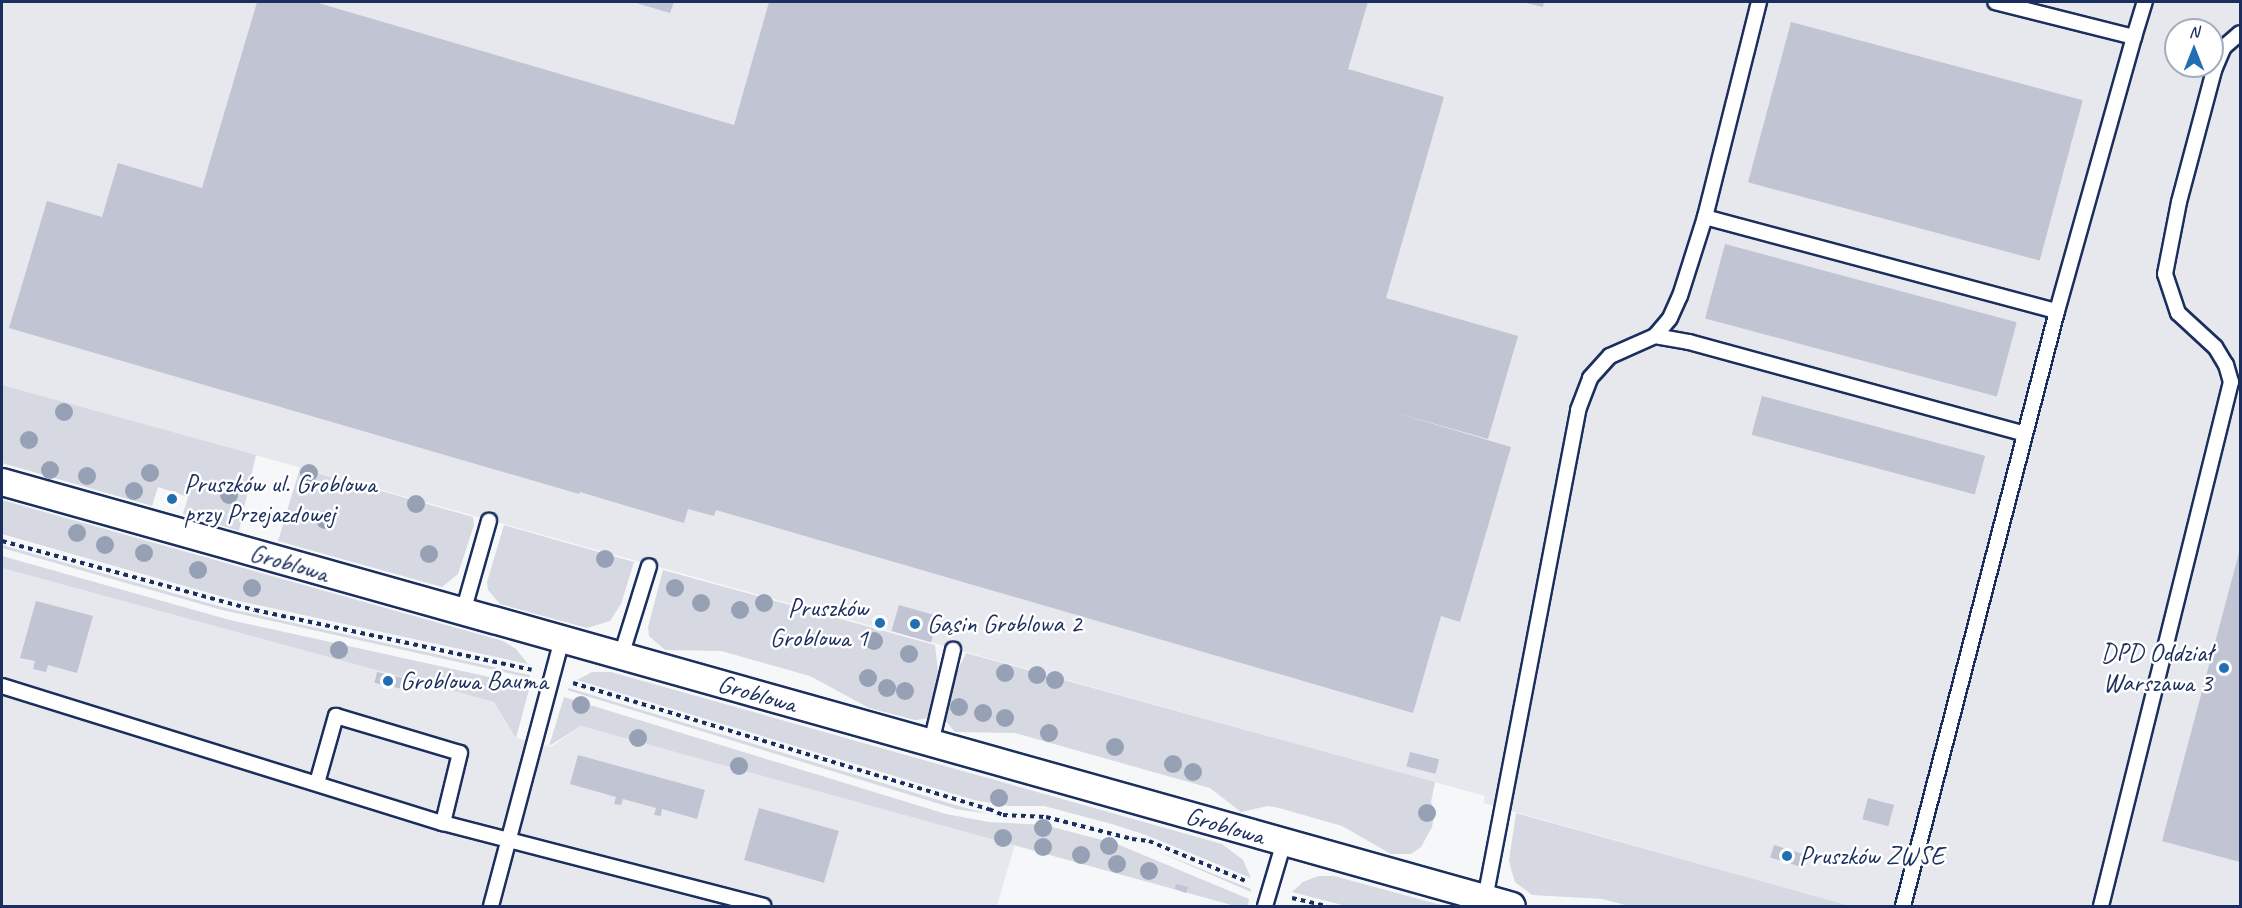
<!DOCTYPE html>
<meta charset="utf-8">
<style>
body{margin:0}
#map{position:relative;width:2242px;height:908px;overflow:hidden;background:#f6f7f9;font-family:Caveat,sans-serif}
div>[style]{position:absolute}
.built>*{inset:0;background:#e6e8ee}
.green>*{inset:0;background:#d6d9e2}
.building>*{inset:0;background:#c0c4d3;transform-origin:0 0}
.path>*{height:4px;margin-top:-2px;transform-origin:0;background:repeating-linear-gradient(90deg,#1b2f5e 0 4.5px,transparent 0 9px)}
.roads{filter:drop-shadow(2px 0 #1b2f5e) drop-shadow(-2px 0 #1b2f5e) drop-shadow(0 2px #1b2f5e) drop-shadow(0 -2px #1b2f5e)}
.service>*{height:14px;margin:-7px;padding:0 7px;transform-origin:7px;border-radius:7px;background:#fff}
.minor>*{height:26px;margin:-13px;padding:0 13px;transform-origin:13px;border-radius:13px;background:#fff}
.trees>*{width:18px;height:18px;margin:-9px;border-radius:50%;background:#97a1b6}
.dots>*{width:16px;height:16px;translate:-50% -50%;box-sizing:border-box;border:3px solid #fff;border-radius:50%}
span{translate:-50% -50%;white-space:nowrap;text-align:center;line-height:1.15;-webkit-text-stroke:5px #fff;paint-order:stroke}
.poi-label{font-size:26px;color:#1b2f5e}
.left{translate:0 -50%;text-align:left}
.right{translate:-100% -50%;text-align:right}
.street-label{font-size:26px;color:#1b2f5e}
.frame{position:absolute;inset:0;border:3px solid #1b2f5e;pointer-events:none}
.north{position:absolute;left:2164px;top:18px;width:60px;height:60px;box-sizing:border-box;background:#fff;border:2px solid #a4acbf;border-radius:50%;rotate:0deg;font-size:16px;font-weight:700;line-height:24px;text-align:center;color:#1b2f5e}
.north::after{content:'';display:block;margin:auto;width:21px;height:27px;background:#1f6fb2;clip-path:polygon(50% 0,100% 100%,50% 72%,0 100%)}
</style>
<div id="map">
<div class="built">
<i style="clip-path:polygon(evenodd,2px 2px,2240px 2px,2240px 906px,1851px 906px,1483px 803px,1485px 796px,2px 385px,2px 2px,2176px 30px,2212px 30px,2212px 66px,2176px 66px,2176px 30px)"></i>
<i style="clip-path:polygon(2px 568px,494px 702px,517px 738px,551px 747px,581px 726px,1015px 844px,997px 906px,2px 906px)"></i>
</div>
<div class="green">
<i style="clip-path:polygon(2px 385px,256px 455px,239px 531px,183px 514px,188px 497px,158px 487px,152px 506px,2px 463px)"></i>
<i style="clip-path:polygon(300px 468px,473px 517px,474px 525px,458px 574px,442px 587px,278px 541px)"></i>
<i style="clip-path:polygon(2px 500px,503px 641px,516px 649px,528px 664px,234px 600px,2px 534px)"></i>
<i style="clip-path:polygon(504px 525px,634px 562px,621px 604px,610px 621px,587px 628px,500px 604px,488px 590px,487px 582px)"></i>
<i style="clip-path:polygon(2px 545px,226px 608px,530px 675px,530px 678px,222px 610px,2px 548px)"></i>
<i style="clip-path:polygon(2px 556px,230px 620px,530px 686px,516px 738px,494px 702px,2px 568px)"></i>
<i style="clip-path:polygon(663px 570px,935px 645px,938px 670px,929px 714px,925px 719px,915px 720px,869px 708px,810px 676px,721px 651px,665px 650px,649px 636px,648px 627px)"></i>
<i style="clip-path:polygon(966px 653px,1435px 782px,1431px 802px,1435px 812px,1432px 827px,1421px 847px,1411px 854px,1391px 854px,1342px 826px,1279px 808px,1268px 806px,1241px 812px,1210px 788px,1015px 733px,955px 732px,945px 720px,955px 676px)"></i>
<i style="clip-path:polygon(592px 672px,611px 672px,1222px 844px,1243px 860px,1251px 878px,1146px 835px,1112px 824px,1044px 806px,1009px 806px,974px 800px,577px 680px)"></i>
<i style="clip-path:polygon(569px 688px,962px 807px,989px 814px,956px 809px,567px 690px)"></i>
<i style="clip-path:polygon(564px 697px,946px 814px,989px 822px,1045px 825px,1117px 844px,1249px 899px,1248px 906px,1235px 906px,581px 726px,549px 746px)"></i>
<i style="clip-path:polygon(1516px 813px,1851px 906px,1629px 906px,1602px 899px,1532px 895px,1515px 882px,1511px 869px,1509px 860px)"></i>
<i style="clip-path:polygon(1147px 847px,1251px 889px,1251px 892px,1161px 853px)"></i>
<i style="clip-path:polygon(1318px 876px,1334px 876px,1445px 906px,1346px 906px,1292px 892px,1303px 882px)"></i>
</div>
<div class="building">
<i style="clip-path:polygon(257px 2px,315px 2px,734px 125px,769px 2px,1368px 2px,1348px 69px,1444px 97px,1386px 298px,1518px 336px,1488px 439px,1386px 410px,1511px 447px,1460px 622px,1441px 616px,1413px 713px,716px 510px,714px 516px,688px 509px,684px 523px,580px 492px,579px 494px,9px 328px,47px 201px,102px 217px,118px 163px,202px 188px)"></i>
<i style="clip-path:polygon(633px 2px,674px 2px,670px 13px)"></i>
<i style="clip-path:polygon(1522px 2px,1544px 2px,1543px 7px)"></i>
<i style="left:1791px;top:22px;width:302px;height:166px;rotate:15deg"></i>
<i style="left:1725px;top:244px;width:302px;height:77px;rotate:15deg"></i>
<i style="left:1762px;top:396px;width:231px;height:40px;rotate:15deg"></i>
<i style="clip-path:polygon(2240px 549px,2240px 862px,2162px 841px)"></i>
<i style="clip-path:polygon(36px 601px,93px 616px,77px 673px,48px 665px,46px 672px,33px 669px,35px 661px,20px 658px)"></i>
<i style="left:899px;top:605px;width:41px;height:27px;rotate:16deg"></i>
<i style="left:875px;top:618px;width:12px;height:6px;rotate:14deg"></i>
<i style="left:377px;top:672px;width:26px;height:11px;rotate:13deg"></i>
<i style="left:1410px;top:752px;width:30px;height:15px;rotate:14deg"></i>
<i style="clip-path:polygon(578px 755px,705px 790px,697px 819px,662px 809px,661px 816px,654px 815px,656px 808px,623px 799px,621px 805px,614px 804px,616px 797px,570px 784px)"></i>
<i style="left:1868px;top:798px;width:27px;height:22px;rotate:15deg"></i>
<i style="left:759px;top:808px;width:83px;height:54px;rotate:16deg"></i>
<i style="left:1774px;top:845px;width:30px;height:13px;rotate:17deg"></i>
<i style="clip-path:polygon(1176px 884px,1188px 887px,1186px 893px,1175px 889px)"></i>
</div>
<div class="path">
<i style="left:2px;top:541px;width:262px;rotate:15.3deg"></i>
<i style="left:255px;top:610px;width:283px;rotate:12.2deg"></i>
<i style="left:573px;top:683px;width:435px;rotate:16.9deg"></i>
<i style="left:989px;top:809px;width:15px;rotate:23deg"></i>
<i style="left:1003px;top:815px;width:43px;rotate:2.7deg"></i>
<i style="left:1046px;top:817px;width:89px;rotate:14.3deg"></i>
<i style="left:1132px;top:839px;width:17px;rotate:7deg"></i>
<i style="left:1149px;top:841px;width:107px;rotate:22.5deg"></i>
<i style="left:1292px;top:898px;width:35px;rotate:13deg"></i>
</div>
<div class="roads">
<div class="service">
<i style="left:2134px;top:37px;width:37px;rotate:-73deg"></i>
<i style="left:1705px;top:217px;width:364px;rotate:15deg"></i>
<i style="left:1655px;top:336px;width:35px;rotate:10deg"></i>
<i style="left:1689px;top:342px;width:348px;rotate:15.3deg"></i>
<i style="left:463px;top:612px;width:95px;rotate:-74.1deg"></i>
<i style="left:621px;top:656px;width:94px;rotate:-72.7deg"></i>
<i style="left:2px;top:686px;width:462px;rotate:17.3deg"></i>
<i style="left:443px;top:823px;width:331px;rotate:14.5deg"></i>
<i style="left:931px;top:743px;width:96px;rotate:-76.7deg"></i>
<i style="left:317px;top:783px;width:70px;rotate:-74.2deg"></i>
<i style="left:336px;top:716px;width:129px;rotate:16.6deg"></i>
<i style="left:460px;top:753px;width:72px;rotate:103.7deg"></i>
<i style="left:1485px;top:899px;width:498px;rotate:-79.2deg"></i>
<i style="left:1578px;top:410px;width:34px;rotate:-69deg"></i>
<i style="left:1590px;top:378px;width:30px;rotate:-48deg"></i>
<i style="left:1610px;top:356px;width:49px;rotate:-24deg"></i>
<i style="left:1655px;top:336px;width:23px;rotate:-50deg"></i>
<i style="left:1670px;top:318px;width:24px;rotate:-66deg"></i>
<i style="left:1680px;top:296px;width:83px;rotate:-72.4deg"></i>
<i style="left:1705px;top:217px;width:222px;rotate:-75.9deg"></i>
<i style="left:491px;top:906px;width:276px;rotate:-75.1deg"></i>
<i style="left:1265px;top:906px;width:67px;rotate:-73.5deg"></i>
<i style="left:1903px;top:906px;width:615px;rotate:-75.49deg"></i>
<i style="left:2057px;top:311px;width:285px;rotate:-74.3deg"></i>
<i style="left:2134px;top:37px;width:143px;rotate:-165.9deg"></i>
<i style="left:2101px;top:906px;width:540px;rotate:-76.07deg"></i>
<i style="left:2231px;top:382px;width:18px;rotate:-106deg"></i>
<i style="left:2226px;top:365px;width:21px;rotate:-121deg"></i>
<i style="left:2215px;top:347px;width:50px;rotate:-137.4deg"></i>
<i style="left:2178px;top:313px;width:41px;rotate:-108.4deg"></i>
<i style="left:2165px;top:274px;width:73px;rotate:-79deg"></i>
<i style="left:2179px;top:202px;width:137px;rotate:-75.1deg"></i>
<i style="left:2214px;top:70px;width:25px;rotate:-67deg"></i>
<i style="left:2224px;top:47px;width:21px;rotate:-41deg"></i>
</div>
<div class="minor">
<i style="left:2px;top:482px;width:1568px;rotate:15.68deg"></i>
</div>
</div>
<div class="trees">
<i style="left:64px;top:412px"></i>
<i style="left:29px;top:440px"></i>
<i style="left:50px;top:470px"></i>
<i style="left:150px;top:473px"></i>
<i style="left:309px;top:473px"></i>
<i style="left:87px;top:476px"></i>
<i style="left:134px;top:491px"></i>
<i style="left:229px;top:495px"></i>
<i style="left:416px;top:504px"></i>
<i style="left:325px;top:520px"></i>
<i style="left:77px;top:533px"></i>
<i style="left:105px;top:545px"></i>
<i style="left:144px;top:553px"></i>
<i style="left:429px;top:554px"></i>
<i style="left:605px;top:559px"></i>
<i style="left:198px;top:570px"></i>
<i style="left:252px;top:588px"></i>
<i style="left:675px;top:588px"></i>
<i style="left:701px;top:603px"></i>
<i style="left:764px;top:603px"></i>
<i style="left:740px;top:610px"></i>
<i style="left:874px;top:641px"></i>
<i style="left:339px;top:650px"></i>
<i style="left:909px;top:654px"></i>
<i style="left:1005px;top:673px"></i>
<i style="left:1037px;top:675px"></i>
<i style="left:868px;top:678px"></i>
<i style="left:1055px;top:680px"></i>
<i style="left:887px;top:688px"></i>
<i style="left:905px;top:691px"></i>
<i style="left:581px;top:705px"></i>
<i style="left:959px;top:707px"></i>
<i style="left:983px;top:713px"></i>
<i style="left:1005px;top:718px"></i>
<i style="left:1049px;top:733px"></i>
<i style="left:638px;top:738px"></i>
<i style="left:1115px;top:747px"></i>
<i style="left:1173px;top:764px"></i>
<i style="left:739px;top:766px"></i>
<i style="left:1193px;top:772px"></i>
<i style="left:999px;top:798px"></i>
<i style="left:1427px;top:813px"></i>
<i style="left:1043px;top:828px"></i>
<i style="left:1003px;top:838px"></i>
<i style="left:1109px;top:846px"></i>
<i style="left:1043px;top:847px"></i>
<i style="left:1081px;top:855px"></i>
<i style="left:1117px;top:864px"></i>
<i style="left:1149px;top:871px"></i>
</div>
<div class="dots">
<i style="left:172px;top:499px;background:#1f6fb2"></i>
<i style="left:880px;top:623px;background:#1f6fb2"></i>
<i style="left:915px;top:624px;background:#1f6fb2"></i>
<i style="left:2224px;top:668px;background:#1f6fb2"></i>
<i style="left:388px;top:681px;background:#1f6fb2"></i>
<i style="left:1787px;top:856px;background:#1f6fb2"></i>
</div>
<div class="poi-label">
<span class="left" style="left:184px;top:499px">Pruszków ul. Groblowa<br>przy Przejazdowej</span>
<span class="right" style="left:868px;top:623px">Pruszków<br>Groblowa 1</span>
<span class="left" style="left:927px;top:624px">Gąsin Groblowa 2</span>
<span class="right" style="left:2212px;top:668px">DPD Oddział<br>Warszawa 3</span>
<span class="left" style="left:400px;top:681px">Groblowa Bauma</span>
<span class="left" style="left:1799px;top:856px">Pruszków ZWSE</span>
</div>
<div class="street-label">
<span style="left:289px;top:563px;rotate:16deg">Groblowa</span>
<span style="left:757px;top:694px;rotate:16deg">Groblowa</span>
<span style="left:1225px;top:826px;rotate:16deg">Groblowa</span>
</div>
<div class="frame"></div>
<div class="north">N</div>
</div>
